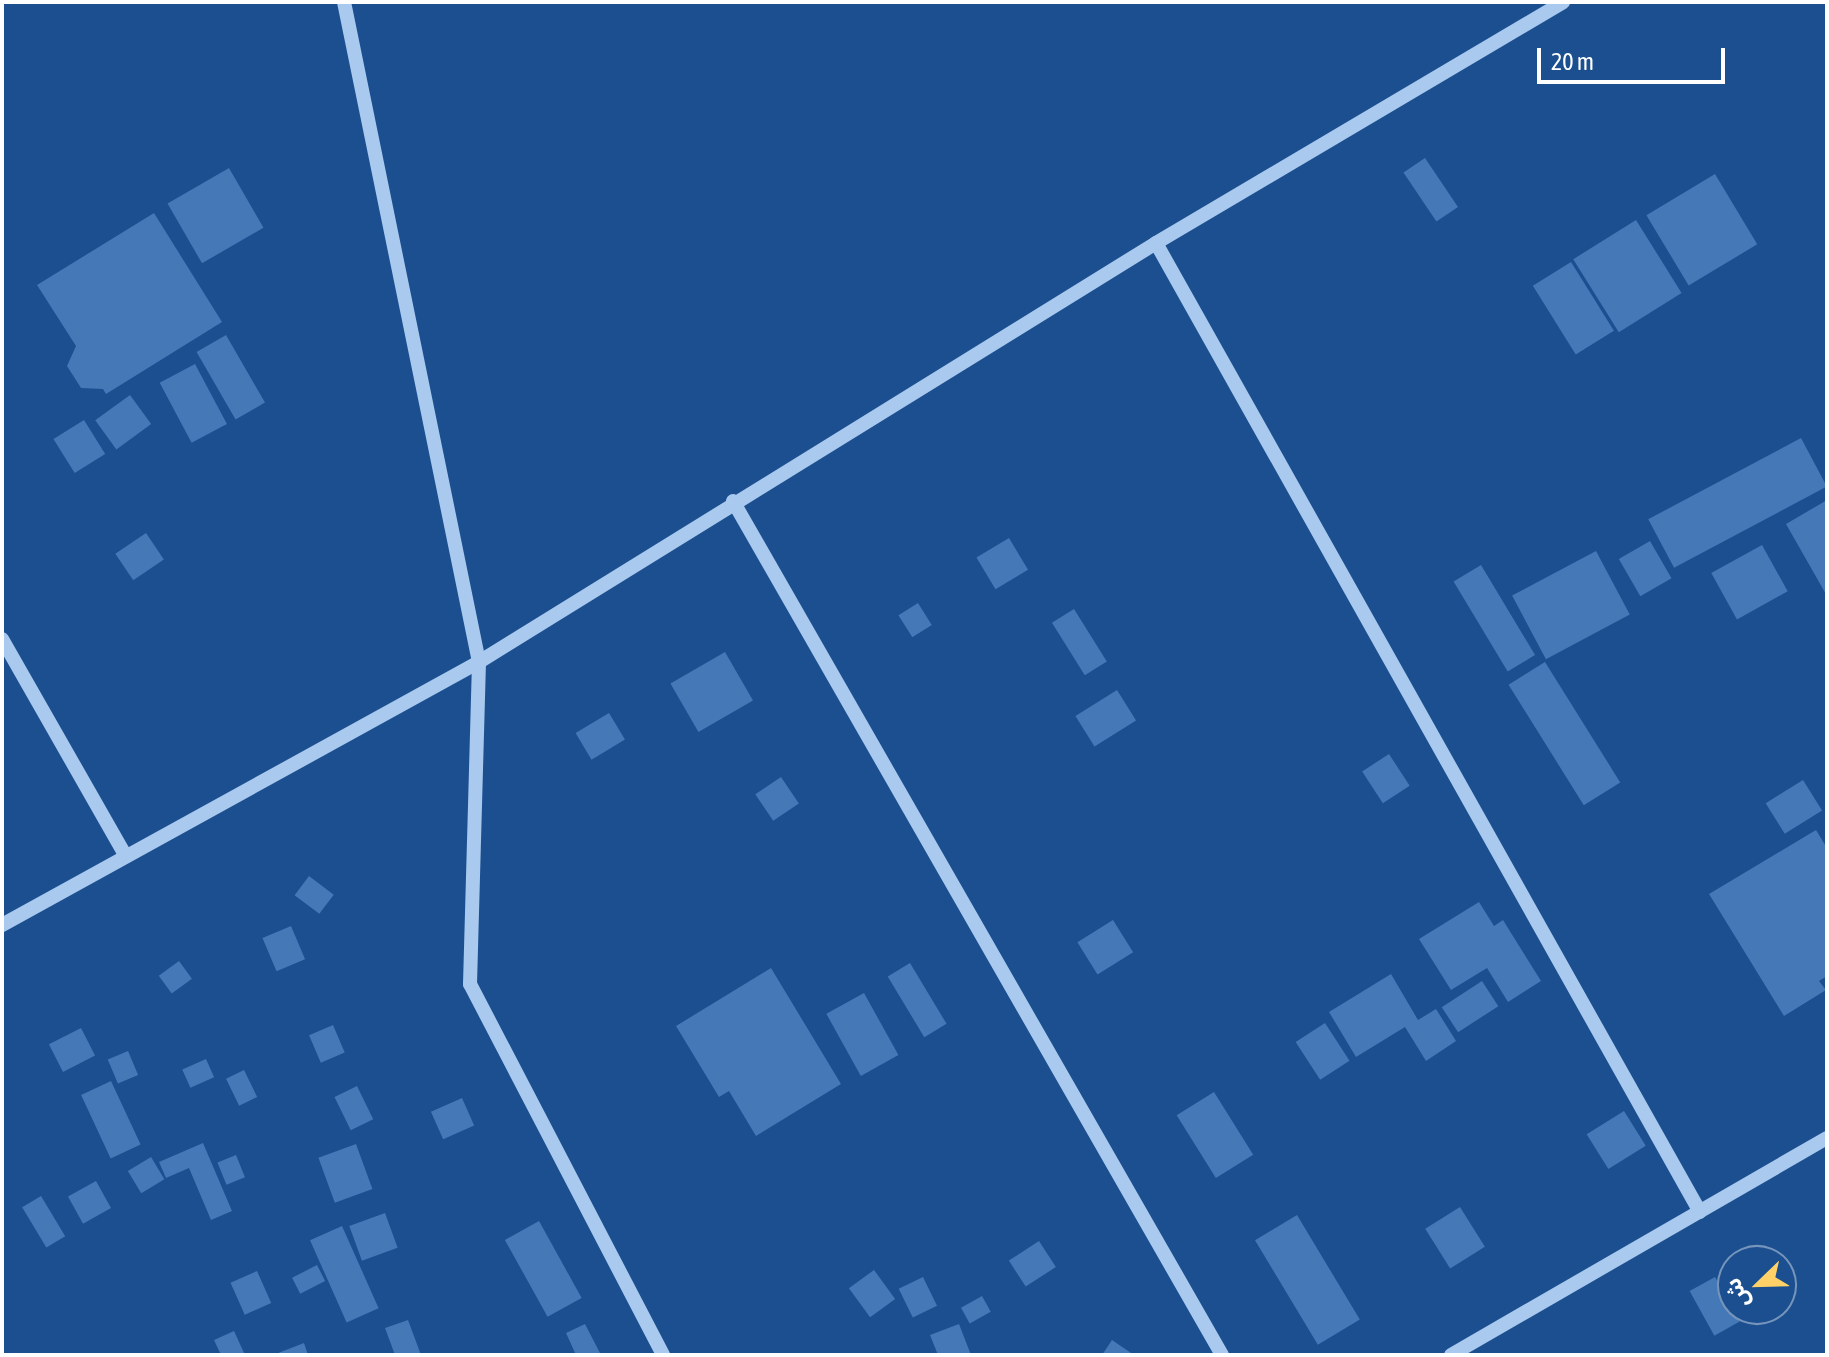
<!DOCTYPE html>
<meta charset="utf-8">
<style>
body{margin:0}
#map{position:relative;width:1829px;height:1357px;overflow:hidden;background:#1b4f8f;font-family:"Asap Condensed","Noto Sans Arabic",sans-serif}
div>[style]{position:absolute}
.building>*{inset:0;background:#4478b7;transform-origin:0 0}
.minor>*{height:14px;margin:-7px;padding:0 7px;transform-origin:7px;border-radius:7px;background:#a9c9ee}
span{translate:-50% -50%;white-space:nowrap;text-align:center;line-height:1.15;-webkit-text-stroke:6px #1b4f8f;paint-order:stroke}
.frame{position:absolute;inset:0;border:4px solid #fff;pointer-events:none}
.north{position:absolute;left:1717px;top:1245px;width:80px;height:80px;box-sizing:border-box;background:#1b4f8f;border:2px solid #7695bc;border-radius:50%;rotate:247deg;font-size:22px;font-weight:700;line-height:32px;text-align:center;color:#fff}
.north::after{content:'';display:block;margin:auto;width:28px;height:36px;background:#ffd166;clip-path:polygon(50% 0,100% 100%,50% 72%,0 100%)}
.scale{position:absolute;left:1537px;top:48px;width:188px;height:36px;box-sizing:border-box;border:4px solid #fff;border-top:0;padding-left:10px;font-size:24px;line-height:28px;white-space:nowrap;color:#fff;-webkit-text-stroke:6px #1b4f8f;paint-order:stroke}
</style>
<div id="map">
<div class="building">
<i style="left:1425px;top:158px;width:59px;height:26px;rotate:56deg"></i>
<i style="left:229px;top:168px;width:69px;height:71px;rotate:60deg"></i>
<i style="left:1715px;top:174px;width:82px;height:80px;rotate:59deg"></i>
<i style="clip-path:polygon(154px 213px,222px 322px,106px 394px,103px 389px,81px 388px,67px 366px,76px 346px,37px 285px)"></i>
<i style="left:1636px;top:220px;width:86px;height:74px;rotate:58deg"></i>
<i style="left:1571px;top:262px;width:81px;height:45px;rotate:58deg"></i>
<i style="left:226px;top:335px;width:78px;height:34px;rotate:60deg"></i>
<i style="left:195px;top:364px;width:68px;height:40px;rotate:62deg"></i>
<i style="left:130px;top:395px;width:36px;height:43px;rotate:54deg"></i>
<i style="left:84px;top:420px;width:40px;height:36px;rotate:58deg"></i>
<i style="left:1801px;top:438px;width:55px;height:173px;rotate:62deg"></i>
<i style="clip-path:polygon(1827px 500px,1827px 596px,1786px 524px)"></i>
<i style="left:146px;top:533px;width:32px;height:37px;rotate:56deg"></i>
<i style="left:1009px;top:538px;width:37px;height:38px;rotate:59deg"></i>
<i style="left:1650px;top:541px;width:43px;height:36px;rotate:60deg"></i>
<i style="left:1762px;top:545px;width:53px;height:58px;rotate:61deg"></i>
<i style="left:1596px;top:551px;width:72px;height:95px;rotate:62deg"></i>
<i style="left:1481px;top:565px;width:105px;height:32px;rotate:59deg"></i>
<i style="left:918px;top:603px;width:26px;height:23px;rotate:58deg"></i>
<i style="left:1074px;top:609px;width:62px;height:26px;rotate:58deg"></i>
<i style="left:725px;top:652px;width:56px;height:63px;rotate:60deg"></i>
<i style="left:1545px;top:662px;width:142px;height:43px;rotate:58deg"></i>
<i style="left:1117px;top:690px;width:36px;height:49px;rotate:58deg"></i>
<i style="left:609px;top:713px;width:31px;height:39px;rotate:59deg"></i>
<i style="left:1389px;top:754px;width:38px;height:32px;rotate:57deg"></i>
<i style="left:781px;top:777px;width:32px;height:31px;rotate:56deg"></i>
<i style="left:1803px;top:780px;width:36px;height:44px;rotate:58deg"></i>
<i style="clip-path:polygon(1816px 830px,1827px 848px,1827px 976px,1819px 981px,1826px 990px,1784px 1016px,1709px 894px)"></i>
<i style="left:309px;top:876px;width:31px;height:24px;rotate:37deg"></i>
<i style="clip-path:polygon(1479px 902px,1494px 926px,1503px 920px,1541px 981px,1508px 1002px,1487px 968px,1451px 990px,1419px 939px)"></i>
<i style="left:1113px;top:920px;width:38px;height:42px;rotate:58deg"></i>
<i style="left:291px;top:926px;width:36px;height:31px;rotate:67deg"></i>
<i style="left:179px;top:961px;width:22px;height:25px;rotate:54deg"></i>
<i style="left:910px;top:963px;width:71px;height:26px;rotate:59deg"></i>
<i style="clip-path:polygon(771px 968px,841px 1084px,756px 1136px,729px 1091px,719px 1097px,676px 1026px)"></i>
<i style="clip-path:polygon(1391px 974px,1418px 1020px,1436px 1009px,1456px 1041px,1426px 1061px,1405px 1027px,1356px 1057px,1329px 1012px)"></i>
<i style="left:1482px;top:981px;width:30px;height:48px;rotate:57deg"></i>
<i style="left:864px;top:993px;width:71px;height:43px;rotate:61deg"></i>
<i style="left:1325px;top:1023px;width:45px;height:35px;rotate:57deg"></i>
<i style="left:333px;top:1025px;width:30px;height:26px;rotate:67deg"></i>
<i style="left:81px;top:1028px;width:31px;height:36px;rotate:63deg"></i>
<i style="left:128px;top:1051px;width:26px;height:22px;rotate:67deg"></i>
<i style="left:206px;top:1059px;width:20px;height:26px;rotate:66deg"></i>
<i style="left:244px;top:1070px;width:30px;height:20px;rotate:64deg"></i>
<i style="left:111px;top:1081px;width:70px;height:33px;rotate:65deg"></i>
<i style="left:357px;top:1086px;width:37px;height:25px;rotate:64deg"></i>
<i style="left:1214px;top:1092px;width:74px;height:44px;rotate:58deg"></i>
<i style="left:462px;top:1098px;width:30px;height:34px;rotate:66deg"></i>
<i style="left:1624px;top:1111px;width:41px;height:44px;rotate:58deg"></i>
<i style="clip-path:polygon(203px 1143px,232px 1211px,211px 1220px,189px 1168px,166px 1178px,159px 1162px)"></i>
<i style="left:356px;top:1144px;width:48px;height:40px;rotate:70deg"></i>
<i style="left:236px;top:1155px;width:24px;height:20px;rotate:68deg"></i>
<i style="left:151px;top:1157px;width:26px;height:27px;rotate:59deg"></i>
<i style="left:96px;top:1181px;width:31px;height:32px;rotate:61deg"></i>
<i style="left:41px;top:1196px;width:47px;height:22px;rotate:59deg"></i>
<i style="left:1460px;top:1207px;width:47px;height:41px;rotate:58deg"></i>
<i style="left:385px;top:1213px;width:37px;height:38px;rotate:70deg"></i>
<i style="left:1297px;top:1215px;width:122px;height:49px;rotate:59deg"></i>
<i style="left:539px;top:1221px;width:88px;height:39px;rotate:61deg"></i>
<i style="left:342px;top:1226px;width:90px;height:35px;rotate:66deg"></i>
<i style="left:1039px;top:1241px;width:31px;height:36px;rotate:57deg"></i>
<i style="left:317px;top:1265px;width:18px;height:28px;rotate:63deg"></i>
<i style="left:874px;top:1270px;width:36px;height:31px;rotate:54deg"></i>
<i style="left:257px;top:1271px;width:35px;height:29px;rotate:66deg"></i>
<i style="left:923px;top:1277px;width:32px;height:27px;rotate:64deg"></i>
<i style="left:1715px;top:1277px;width:51px;height:29px;rotate:61deg"></i>
<i style="left:982px;top:1296px;width:18px;height:24px;rotate:61deg"></i>
<i style="clip-path:polygon(408px 1320px,421px 1355px,395px 1355px,385px 1328px)"></i>
<i style="clip-path:polygon(585px 1324px,600px 1353px,596px 1355px,576px 1355px,566px 1333px)"></i>
<i style="clip-path:polygon(959px 1324px,971px 1355px,938px 1355px,930px 1335px)"></i>
<i style="clip-path:polygon(234px 1331px,245px 1355px,221px 1355px,214px 1340px)"></i>
<i style="clip-path:polygon(1112px 1340px,1134px 1355px,1102px 1355px)"></i>
<i style="clip-path:polygon(304px 1343px,308px 1355px,273px 1355px)"></i>
</div>
<div class="minor">
<i style="left:344px;top:2px;width:674px;rotate:78.44deg"></i>
<i style="left:479px;top:662px;width:322px;rotate:91.6deg"></i>
<i style="left:470px;top:984px;width:418px;rotate:62.5deg"></i>
<i style="left:1156px;top:243px;width:1111px;rotate:60.69deg"></i>
<i style="left:733px;top:501px;width:984px;rotate:60.2deg"></i>
<i style="left:2px;top:639px;width:250px;rotate:60.3deg"></i>
<i style="left:2px;top:925px;width:545px;rotate:-28.87deg"></i>
<i style="left:479px;top:662px;width:796px;rotate:-31.75deg"></i>
<i style="left:1156px;top:243px;width:473px;rotate:-30.6deg"></i>
<i style="left:1451px;top:1355px;width:434px;rotate:-30deg"></i>
</div>
<div class="frame"></div>
<div class="north">ش</div>
<div class="scale">20 m</div>
</div>
